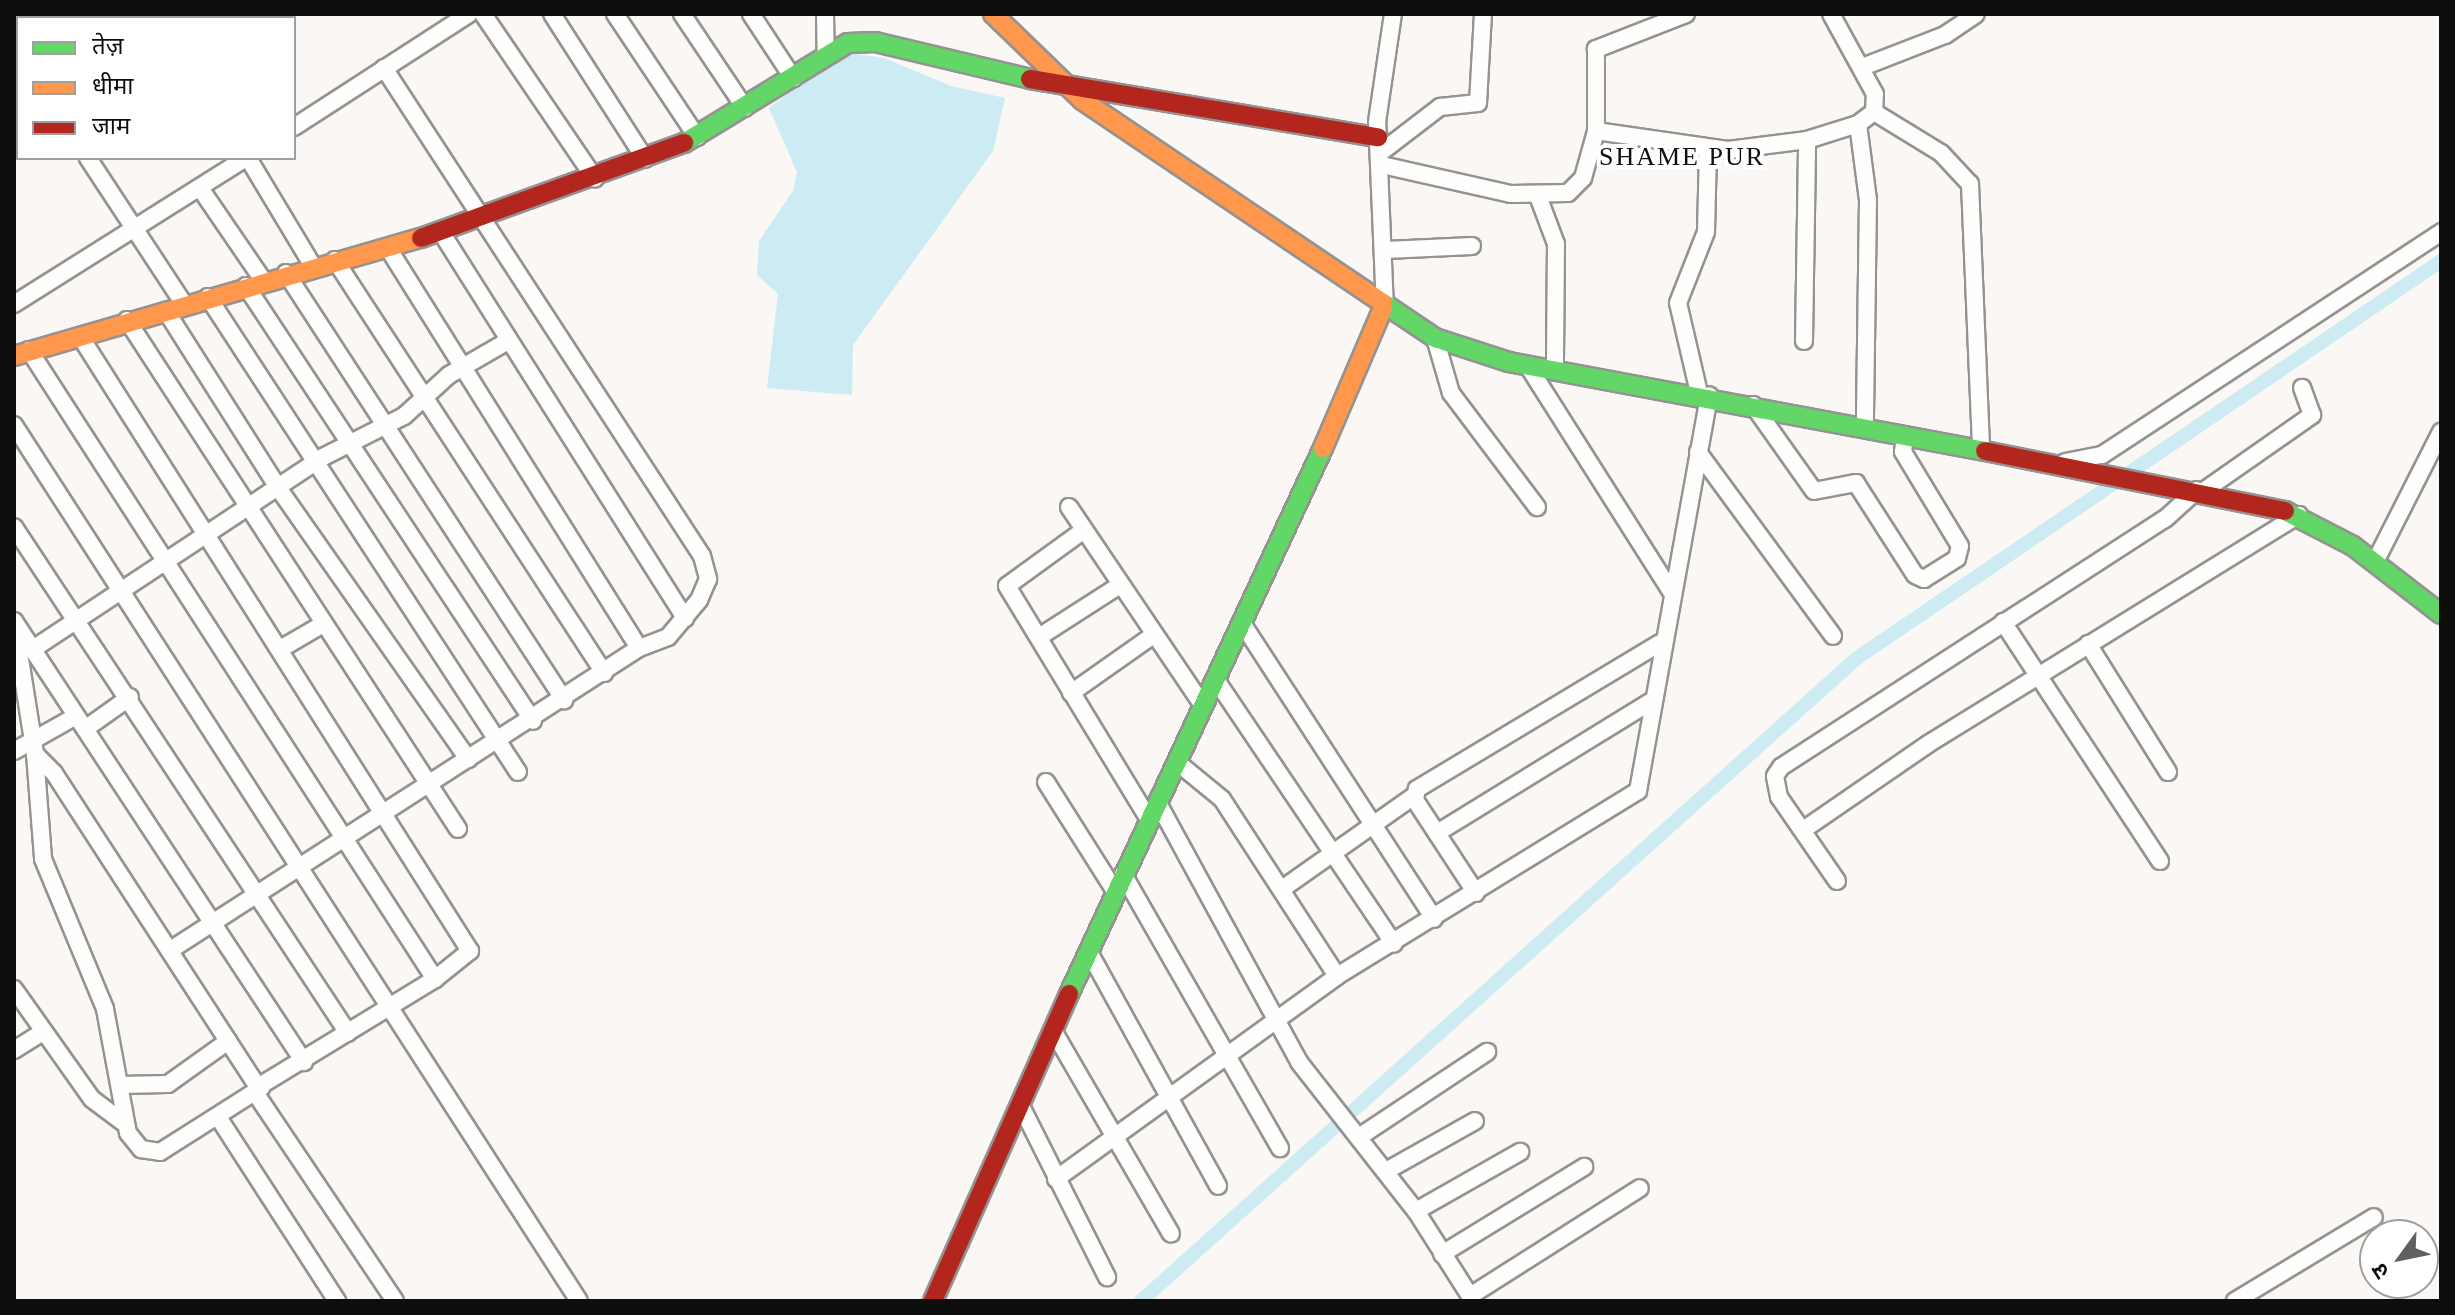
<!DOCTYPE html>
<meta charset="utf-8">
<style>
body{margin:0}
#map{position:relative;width:2455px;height:1315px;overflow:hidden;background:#faf7f4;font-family:"Times New Roman","Noto Sans Devanagari",serif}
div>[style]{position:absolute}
.water>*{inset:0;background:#ccebf2}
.canal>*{height:14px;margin:-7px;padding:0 7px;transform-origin:7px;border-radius:7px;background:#ccebf2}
.roads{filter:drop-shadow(2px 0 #949392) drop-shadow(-2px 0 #949392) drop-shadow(0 2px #949392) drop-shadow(0 -2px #949392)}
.street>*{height:16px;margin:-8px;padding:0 8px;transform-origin:8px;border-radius:8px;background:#fefefd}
.fast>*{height:18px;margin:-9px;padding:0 9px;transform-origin:9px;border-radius:9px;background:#63d668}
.slow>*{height:18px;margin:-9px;padding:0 9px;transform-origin:9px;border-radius:9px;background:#ff974d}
.jam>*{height:18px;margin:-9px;padding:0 9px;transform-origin:9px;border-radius:9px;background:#b3261e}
span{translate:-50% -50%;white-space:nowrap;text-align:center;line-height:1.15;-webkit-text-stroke:8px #fff;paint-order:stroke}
.quarter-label{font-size:26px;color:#0e0e0e;letter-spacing:2px}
.frame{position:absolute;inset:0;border:16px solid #0e0e0e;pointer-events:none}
.legend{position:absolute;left:16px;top:16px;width:280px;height:144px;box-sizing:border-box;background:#fff;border:2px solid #9f9f9f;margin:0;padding:10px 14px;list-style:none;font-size:24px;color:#0e0e0e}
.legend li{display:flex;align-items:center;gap:16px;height:40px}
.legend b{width:40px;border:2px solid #9f9f9f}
.north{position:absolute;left:2359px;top:1219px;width:80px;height:80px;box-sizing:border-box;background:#fff;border:2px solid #9f9f9f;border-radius:50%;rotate:237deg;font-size:22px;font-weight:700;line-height:32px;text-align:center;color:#0e0e0e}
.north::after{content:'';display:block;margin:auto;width:28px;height:36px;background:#61605e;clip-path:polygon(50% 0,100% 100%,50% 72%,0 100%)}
</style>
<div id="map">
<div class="water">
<i style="clip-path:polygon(841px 52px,884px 58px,951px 86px,1005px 98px,993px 151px,853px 345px,852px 395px,767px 388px,778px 294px,757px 275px,759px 241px,793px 191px,797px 172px,769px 108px)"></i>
</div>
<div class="canal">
<i style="left:1141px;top:1301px;width:962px;rotate:-41.93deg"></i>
<i style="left:1857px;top:658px;width:706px;rotate:-34.21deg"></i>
</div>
<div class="roads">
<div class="street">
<i style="left:483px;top:14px;width:199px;rotate:55.8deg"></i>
<i style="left:552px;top:14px;width:172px;rotate:57.3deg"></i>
<i style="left:615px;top:14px;width:148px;rotate:56.3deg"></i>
<i style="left:682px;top:14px;width:113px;rotate:56.2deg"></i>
<i style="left:751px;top:14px;width:77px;rotate:56.7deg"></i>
<i style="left:825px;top:14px;width:39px;rotate:89deg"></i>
<i style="left:1686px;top:14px;width:97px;rotate:158.7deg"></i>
<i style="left:1596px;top:49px;width:82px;rotate:90deg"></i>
<i style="left:1596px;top:131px;width:133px;rotate:8.2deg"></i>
<i style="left:1728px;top:150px;width:80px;rotate:-7.2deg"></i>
<i style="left:1807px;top:140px;width:53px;rotate:-17.4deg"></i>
<i style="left:1858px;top:124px;width:20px;rotate:-37deg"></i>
<i style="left:1874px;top:112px;width:18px;rotate:-87deg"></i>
<i style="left:1875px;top:94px;width:91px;rotate:-118.8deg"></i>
<i style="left:98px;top:18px;width:8px;rotate:-30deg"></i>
<i style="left:272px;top:18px;width:8px;rotate:-30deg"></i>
<i style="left:14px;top:43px;width:8px;rotate:60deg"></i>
<i style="left:1865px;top:66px;width:86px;rotate:-21.2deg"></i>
<i style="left:1945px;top:35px;width:37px;rotate:-34deg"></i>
<i style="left:384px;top:68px;width:582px;rotate:56.91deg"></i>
<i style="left:702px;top:556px;width:24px;rotate:75deg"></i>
<i style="left:708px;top:579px;width:23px;rotate:113deg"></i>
<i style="left:699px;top:600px;width:48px;rotate:130deg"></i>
<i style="left:668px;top:637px;width:31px;rotate:159deg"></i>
<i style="left:1874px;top:112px;width:79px;rotate:31.5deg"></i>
<i style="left:1941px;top:153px;width:42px;rotate:46.9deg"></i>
<i style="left:1970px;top:184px;width:266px;rotate:87.6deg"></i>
<i style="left:1858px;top:124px;width:77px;rotate:82.5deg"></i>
<i style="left:1868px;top:200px;width:224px;rotate:90.8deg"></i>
<i style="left:294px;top:127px;width:208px;rotate:-32.9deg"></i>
<i style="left:1380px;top:153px;width:76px;rotate:-37.5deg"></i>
<i style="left:1440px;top:107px;width:38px;rotate:-6deg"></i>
<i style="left:1478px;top:103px;width:89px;rotate:-86.8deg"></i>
<i style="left:88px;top:158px;width:175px;rotate:56.7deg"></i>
<i style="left:248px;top:158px;width:126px;rotate:59deg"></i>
<i style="left:1382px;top:165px;width:132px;rotate:12.7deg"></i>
<i style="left:1511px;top:194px;width:57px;rotate:-1deg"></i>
<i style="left:1568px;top:193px;width:21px;rotate:-45deg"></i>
<i style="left:1583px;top:178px;width:49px;rotate:-74.5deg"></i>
<i style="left:200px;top:188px;width:112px;rotate:55.6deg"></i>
<i style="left:1538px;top:196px;width:51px;rotate:69.4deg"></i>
<i style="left:1556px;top:244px;width:124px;rotate:90.5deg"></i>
<i style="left:441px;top:232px;width:457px;rotate:57.7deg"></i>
<i style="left:1386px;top:250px;width:86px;rotate:-2.7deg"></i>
<i style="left:335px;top:260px;width:493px;rotate:56.9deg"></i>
<i style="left:286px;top:273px;width:510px;rotate:56.93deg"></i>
<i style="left:246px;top:286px;width:521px;rotate:56.58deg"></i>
<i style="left:208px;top:297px;width:567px;rotate:56.87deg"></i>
<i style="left:14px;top:304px;width:274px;rotate:-32.2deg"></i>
<i style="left:1385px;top:309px;width:187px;rotate:-92.4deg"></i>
<i style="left:1377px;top:122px;width:109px;rotate:-81.6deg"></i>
<i style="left:166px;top:311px;width:211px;rotate:57.6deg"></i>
<i style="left:279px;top:489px;width:330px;rotate:55deg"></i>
<i style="left:127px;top:320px;width:607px;rotate:56.96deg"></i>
<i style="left:1435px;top:338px;width:57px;rotate:73.8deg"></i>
<i style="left:1451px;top:393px;width:143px;rotate:53deg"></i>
<i style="left:1804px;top:341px;width:201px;rotate:-89.1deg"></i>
<i style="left:29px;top:350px;width:749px;rotate:57.16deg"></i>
<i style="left:1528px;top:366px;width:267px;rotate:57.6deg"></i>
<i style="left:1699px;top:393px;width:92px;rotate:-103.1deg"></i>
<i style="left:1678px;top:303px;width:76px;rotate:-68.5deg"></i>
<i style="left:1706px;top:232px;width:83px;rotate:-88.6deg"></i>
<i style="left:1753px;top:405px;width:105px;rotate:54.7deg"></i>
<i style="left:1814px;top:491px;width:43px;rotate:-10.8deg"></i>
<i style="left:1856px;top:483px;width:109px;rotate:57.3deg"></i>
<i style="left:1915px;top:575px;width:10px;rotate:24deg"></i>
<i style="left:1924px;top:579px;width:39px;rotate:-32deg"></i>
<i style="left:1957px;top:558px;width:12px;rotate:-76deg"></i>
<i style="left:1960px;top:546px;width:110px;rotate:-121.2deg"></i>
<i style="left:1903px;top:452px;width:17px;rotate:-83deg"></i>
<i style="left:14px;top:425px;width:1042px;rotate:57.18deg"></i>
<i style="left:1698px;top:452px;width:228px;rotate:53.7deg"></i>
<i style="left:2065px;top:462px;width:38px;rotate:-11deg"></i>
<i style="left:2102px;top:455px;width:406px;rotate:-33.3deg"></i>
<i style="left:2205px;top:490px;width:131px;rotate:-35deg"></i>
<i style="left:2312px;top:415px;width:29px;rotate:-110deg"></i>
<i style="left:1069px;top:507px;width:241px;rotate:56deg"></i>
<i style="left:14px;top:527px;width:606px;rotate:56.57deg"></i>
<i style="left:1084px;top:530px;width:95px;rotate:144deg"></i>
<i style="left:1007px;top:586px;width:274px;rotate:58.7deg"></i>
<i style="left:2375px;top:562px;width:146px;rotate:-63.1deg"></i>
<i style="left:14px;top:621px;width:135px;rotate:81deg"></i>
<i style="left:35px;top:754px;width:105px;rotate:85.6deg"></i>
<i style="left:43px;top:859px;width:162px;rotate:67.5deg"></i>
<i style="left:105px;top:1009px;width:126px;rotate:79.5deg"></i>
<i style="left:128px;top:1133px;width:21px;rotate:51deg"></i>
<i style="left:141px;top:1149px;width:19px;rotate:9deg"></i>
<i style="left:160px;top:1152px;width:120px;rotate:-32.4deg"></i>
<i style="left:14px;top:621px;width:528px;rotate:56.67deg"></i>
<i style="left:2003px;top:622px;width:286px;rotate:56.7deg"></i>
<i style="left:1244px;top:626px;width:349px;rotate:57deg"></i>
<i style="left:1039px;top:637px;width:96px;rotate:-32.7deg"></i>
<i style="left:2088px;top:644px;width:151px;rotate:58deg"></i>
<i style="left:36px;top:647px;width:344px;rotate:-33.5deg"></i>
<i style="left:323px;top:457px;width:91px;rotate:-26.8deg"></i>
<i style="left:404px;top:416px;width:61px;rotate:-42.3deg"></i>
<i style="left:449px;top:375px;width:68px;rotate:-30deg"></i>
<i style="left:282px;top:648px;width:48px;rotate:-30.3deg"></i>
<i style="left:1216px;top:680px;width:318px;rotate:56deg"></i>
<i style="left:1071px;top:693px;width:99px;rotate:-35.1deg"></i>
<i style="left:85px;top:729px;width:55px;rotate:-35.4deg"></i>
<i style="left:14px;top:751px;width:71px;rotate:-29.4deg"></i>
<i style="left:35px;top:754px;width:27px;rotate:45deg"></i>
<i style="left:54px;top:773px;width:374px;rotate:57deg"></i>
<i style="left:258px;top:1087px;width:207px;rotate:-31.4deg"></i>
<i style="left:435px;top:979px;width:45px;rotate:-38.7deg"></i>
<i style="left:470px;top:951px;width:728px;rotate:-122.38deg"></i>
<i style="left:1178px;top:763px;width:57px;rotate:39.3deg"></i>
<i style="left:1222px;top:799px;width:211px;rotate:57deg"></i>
<i style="left:1046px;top:782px;width:129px;rotate:57.7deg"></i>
<i style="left:1158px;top:803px;width:295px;rotate:61.4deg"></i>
<i style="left:1299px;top:1062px;width:189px;rotate:51.9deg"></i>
<i style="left:1416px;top:1211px;width:101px;rotate:57.6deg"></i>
<i style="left:1470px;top:1296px;width:201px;rotate:-32.4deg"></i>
<i style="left:1806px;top:828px;width:148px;rotate:-34.5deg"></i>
<i style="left:1928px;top:744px;width:436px;rotate:-31.7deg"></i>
<i style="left:1437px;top:833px;width:250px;rotate:-31.6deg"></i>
<i style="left:1123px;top:874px;width:316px;rotate:60.2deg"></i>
<i style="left:1837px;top:881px;width:102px;rotate:-124.6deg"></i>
<i style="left:1779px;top:797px;width:21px;rotate:-101deg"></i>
<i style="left:1775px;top:776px;width:11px;rotate:-56deg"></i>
<i style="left:1781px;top:767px;width:457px;rotate:-32.9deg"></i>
<i style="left:2165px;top:519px;width:43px;rotate:-42.2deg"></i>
<i style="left:1282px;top:889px;width:161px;rotate:-35.2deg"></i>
<i style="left:1476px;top:893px;width:111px;rotate:-123.3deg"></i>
<i style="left:1415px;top:800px;width:11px;rotate:-80deg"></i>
<i style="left:1417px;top:789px;width:283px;rotate:-31deg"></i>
<i style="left:172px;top:949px;width:556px;rotate:-32.8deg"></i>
<i style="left:639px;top:648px;width:472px;rotate:-122.1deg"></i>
<i style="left:1089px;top:952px;width:267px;rotate:61.1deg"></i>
<i style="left:14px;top:989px;width:135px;rotate:54.7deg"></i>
<i style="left:92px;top:1099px;width:41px;rotate:37.1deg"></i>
<i style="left:1054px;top:1032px;width:233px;rotate:59.9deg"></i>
<i style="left:14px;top:1050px;width:34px;rotate:-32deg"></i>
<i style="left:120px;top:1085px;width:48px;rotate:-1.2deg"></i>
<i style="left:168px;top:1084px;width:74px;rotate:-35.6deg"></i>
<i style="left:256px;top:1094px;width:249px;rotate:56.1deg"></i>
<i style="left:1020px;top:1104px;width:194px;rotate:63.3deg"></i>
<i style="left:220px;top:1120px;width:216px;rotate:57.1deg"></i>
<i style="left:1359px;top:1137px;width:154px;rotate:-33.6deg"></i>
<i style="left:1386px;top:1171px;width:102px;rotate:-29.3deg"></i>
<i style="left:1056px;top:1179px;width:347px;rotate:-35.8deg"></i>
<i style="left:1337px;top:976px;width:353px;rotate:-31.6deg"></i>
<i style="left:1638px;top:791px;width:402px;rotate:-79.8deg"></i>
<i style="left:1416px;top:1211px;width:120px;rotate:-29.6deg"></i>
<i style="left:1442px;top:1254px;width:167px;rotate:-31.5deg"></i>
<i style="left:2235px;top:1301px;width:162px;rotate:-31.1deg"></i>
</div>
<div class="fast">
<i style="left:684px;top:143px;width:192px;rotate:-31.4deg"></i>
<i style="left:848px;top:43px;width:27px;rotate:-2deg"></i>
<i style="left:875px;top:42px;width:159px;rotate:13.4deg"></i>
<i style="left:1383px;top:303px;width:63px;rotate:33.9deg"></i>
<i style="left:1435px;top:338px;width:78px;rotate:18deg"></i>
<i style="left:1509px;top:362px;width:484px;rotate:10.6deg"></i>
<i style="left:2285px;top:511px;width:76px;rotate:27.2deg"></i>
<i style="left:2353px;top:546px;width:111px;rotate:37.7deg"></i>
<i style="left:1069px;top:994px;width:602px;rotate:-65.05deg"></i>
</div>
<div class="slow">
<i style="left:993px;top:14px;width:124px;rotate:44deg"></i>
<i style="left:1082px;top:100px;width:363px;rotate:34deg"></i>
<i style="left:14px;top:356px;width:424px;rotate:-16.2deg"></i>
<i style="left:1323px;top:448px;width:152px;rotate:-66.8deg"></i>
</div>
<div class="jam">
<i style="left:1030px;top:79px;width:353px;rotate:9.5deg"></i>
<i style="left:421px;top:238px;width:280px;rotate:-19.9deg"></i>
<i style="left:1985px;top:451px;width:306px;rotate:11.3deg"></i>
<i style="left:933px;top:1301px;width:336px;rotate:-66.1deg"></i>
</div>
</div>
<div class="quarter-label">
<span style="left:1682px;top:157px">SHAME PUR</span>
</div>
<div class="frame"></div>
<ul class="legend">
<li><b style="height:10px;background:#63d668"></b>तेज़</li>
<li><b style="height:10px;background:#ff974d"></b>धीमा</li>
<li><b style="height:10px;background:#b3261e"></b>जाम</li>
</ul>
<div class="north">उ</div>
</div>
